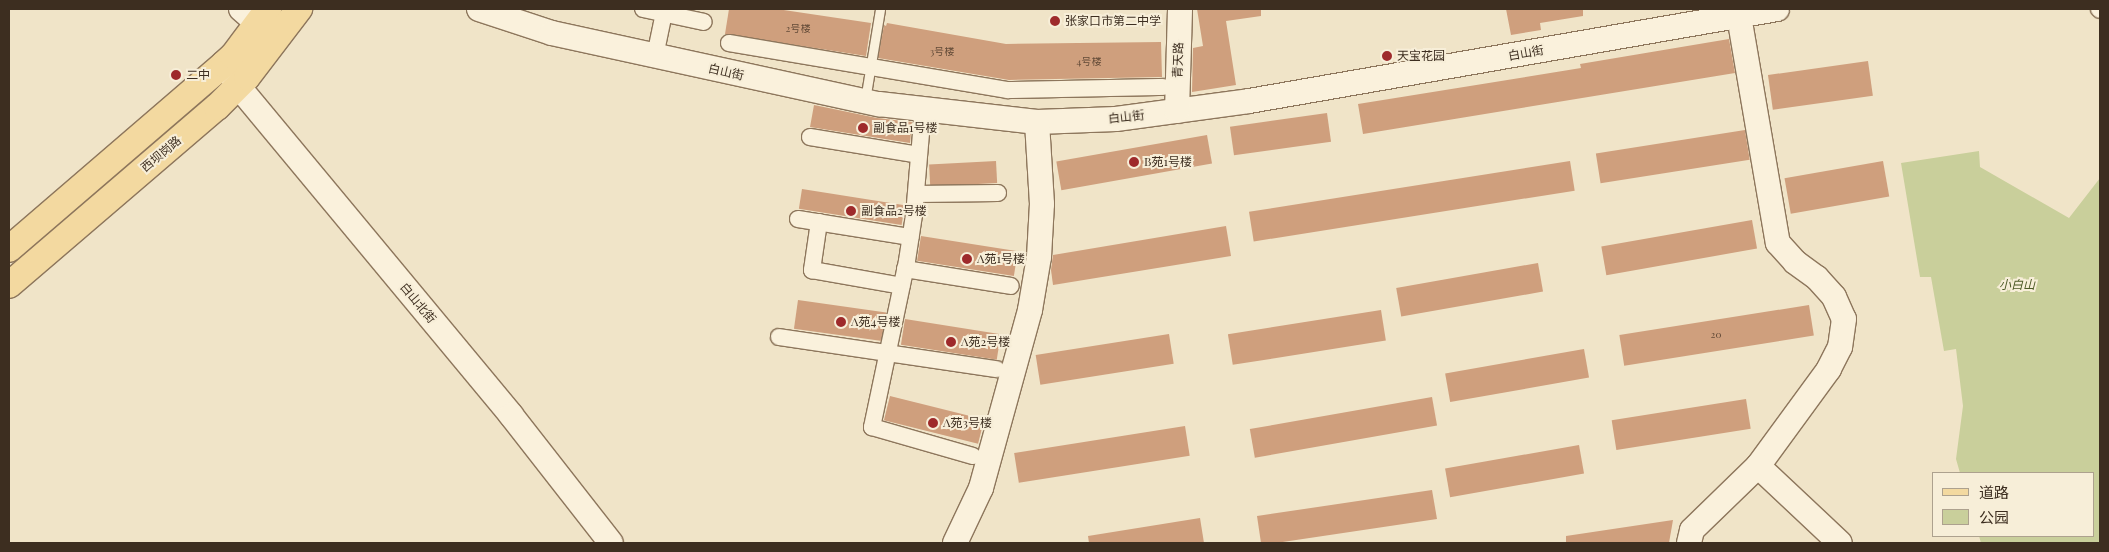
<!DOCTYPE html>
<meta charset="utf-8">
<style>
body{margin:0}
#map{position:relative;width:2109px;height:552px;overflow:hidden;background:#f0e4c8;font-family:"Playfair Display","Noto Sans SC",serif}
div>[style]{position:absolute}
.green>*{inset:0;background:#c9cf9b}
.building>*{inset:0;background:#cf9f7d;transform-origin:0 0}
.roads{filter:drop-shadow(1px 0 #8d765c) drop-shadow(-1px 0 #8d765c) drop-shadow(0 1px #8d765c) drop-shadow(0 -1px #8d765c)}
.lane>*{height:9px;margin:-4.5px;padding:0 4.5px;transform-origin:4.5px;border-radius:4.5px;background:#faf1dc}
.street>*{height:16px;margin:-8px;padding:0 8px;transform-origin:8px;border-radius:8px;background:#faf1dc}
.secondary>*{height:24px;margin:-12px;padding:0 12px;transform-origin:12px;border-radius:12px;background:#faf1dc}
.primary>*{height:26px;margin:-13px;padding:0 13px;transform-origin:13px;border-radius:13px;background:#f3d9a0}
.dots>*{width:14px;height:14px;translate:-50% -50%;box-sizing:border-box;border:2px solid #f7eed8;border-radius:50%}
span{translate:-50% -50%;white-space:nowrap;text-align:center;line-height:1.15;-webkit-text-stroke:4px #f7eed8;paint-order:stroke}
.number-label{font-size:10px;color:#624a37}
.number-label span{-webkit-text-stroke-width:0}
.poi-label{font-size:12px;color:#3d2e20}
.left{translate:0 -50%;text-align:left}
.street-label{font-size:12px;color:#3d2e20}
.park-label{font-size:12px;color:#4d5a26;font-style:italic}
.frame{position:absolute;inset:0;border:10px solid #3d2e20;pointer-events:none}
.legend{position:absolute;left:1932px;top:472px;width:162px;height:65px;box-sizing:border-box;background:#f7eed8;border:1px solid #ada18e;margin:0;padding:6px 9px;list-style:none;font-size:15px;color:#3d2e20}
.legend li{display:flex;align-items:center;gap:10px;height:25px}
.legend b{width:25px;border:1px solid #ada18e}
</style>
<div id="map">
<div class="green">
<i style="clip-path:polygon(1979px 151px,1980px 167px,2069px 218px,2100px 178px,2100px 543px,1981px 543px,1979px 536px,2093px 536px,2093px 473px,1960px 473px,1956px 459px,1963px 406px,1956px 349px,1944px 351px,1931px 277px,1920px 277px,1901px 163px)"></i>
</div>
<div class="building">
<i style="clip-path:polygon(729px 9px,777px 9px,871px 23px,866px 56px,725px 34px)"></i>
<i style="clip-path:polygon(1197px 9px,1261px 9px,1261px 16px,1226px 21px,1236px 85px,1192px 92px,1193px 48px,1203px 46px)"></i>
<i style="clip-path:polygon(1506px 9px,1583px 9px,1583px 16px,1540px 23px,1541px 30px,1511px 35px)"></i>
<i style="clip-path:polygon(887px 23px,1006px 44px,1161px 42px,1162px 77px,1009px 80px,878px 58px,884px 25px,886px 26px)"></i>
<i style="clip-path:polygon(1729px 39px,1735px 73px,1363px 134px,1358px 104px,1581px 68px,1580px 64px)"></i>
<i style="left:1868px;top:61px;width:35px;height:101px;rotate:82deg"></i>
<i style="clip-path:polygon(814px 105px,877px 118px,912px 122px,910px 143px,810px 127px)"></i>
<i style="left:1327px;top:113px;width:29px;height:98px;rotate:82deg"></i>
<i style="left:1745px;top:130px;width:30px;height:151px;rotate:81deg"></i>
<i style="left:1207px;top:135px;width:29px;height:153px;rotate:80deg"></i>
<i style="left:996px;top:161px;width:22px;height:67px;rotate:87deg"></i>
<i style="left:1570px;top:161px;width:30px;height:325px;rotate:81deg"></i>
<i style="left:1883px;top:161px;width:36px;height:100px;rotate:80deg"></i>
<i style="left:802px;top:189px;width:104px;height:20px;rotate:9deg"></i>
<i style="left:1752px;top:220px;width:29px;height:153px;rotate:80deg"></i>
<i style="clip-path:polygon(1226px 226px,1231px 256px,1053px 285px,1051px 270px,1053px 255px)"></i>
<i style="left:921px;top:236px;width:98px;height:25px;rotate:9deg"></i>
<i style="left:1538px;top:263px;width:29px;height:144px;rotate:80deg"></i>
<i style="left:798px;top:300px;width:89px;height:29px;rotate:8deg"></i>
<i style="left:1809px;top:305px;width:31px;height:192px;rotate:81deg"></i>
<i style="left:1381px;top:310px;width:31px;height:155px;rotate:81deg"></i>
<i style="left:905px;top:319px;width:97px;height:26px;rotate:9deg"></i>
<i style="left:1169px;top:334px;width:30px;height:135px;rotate:81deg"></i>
<i style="left:1584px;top:349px;width:29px;height:141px;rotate:80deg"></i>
<i style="left:890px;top:396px;width:97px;height:25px;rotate:14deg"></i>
<i style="left:1432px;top:397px;width:29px;height:185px;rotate:80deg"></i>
<i style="left:1746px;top:399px;width:30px;height:136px;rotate:81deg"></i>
<i style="left:1185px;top:426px;width:30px;height:173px;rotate:81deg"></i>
<i style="left:1579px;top:445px;width:29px;height:136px;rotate:80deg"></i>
<i style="clip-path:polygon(1432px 490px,1437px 519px,1276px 543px,1261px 543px,1257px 516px)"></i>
<i style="clip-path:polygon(1200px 518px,1204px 543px,1089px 543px,1088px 536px)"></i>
<i style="clip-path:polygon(1673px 520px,1669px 543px,1566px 543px,1566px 536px)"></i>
</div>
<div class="roads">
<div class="lane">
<i style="left:865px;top:100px;width:92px;rotate:-80.6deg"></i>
</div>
<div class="street">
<i style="left:643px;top:9px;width:62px;rotate:12deg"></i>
<i style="left:2099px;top:9px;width:1px;rotate:45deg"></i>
<i style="left:729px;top:43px;width:283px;rotate:9.6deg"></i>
<i style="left:1008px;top:90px;width:155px;rotate:-1.1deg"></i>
<i style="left:655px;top:56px;width:44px;rotate:-78.2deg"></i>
<i style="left:923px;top:110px;width:105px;rotate:94.9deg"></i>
<i style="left:914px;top:215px;width:47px;rotate:98.7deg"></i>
<i style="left:907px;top:261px;width:170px;rotate:101.9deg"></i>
<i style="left:872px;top:427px;width:105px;rotate:16deg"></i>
<i style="left:810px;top:137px;width:110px;rotate:9.4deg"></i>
<i style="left:916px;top:194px;width:82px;rotate:-0.7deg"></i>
<i style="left:798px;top:219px;width:114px;rotate:9.1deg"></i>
<i style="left:819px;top:222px;width:49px;rotate:98.3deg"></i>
<i style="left:812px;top:270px;width:91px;rotate:10.1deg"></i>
<i style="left:905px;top:269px;width:107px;rotate:9.1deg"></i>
<i style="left:779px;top:337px;width:220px;rotate:8.4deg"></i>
</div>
<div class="secondary">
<i style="left:241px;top:9px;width:41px;rotate:41.1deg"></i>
<i style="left:479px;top:9px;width:77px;rotate:18.2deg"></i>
<i style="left:552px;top:33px;width:335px;rotate:12.3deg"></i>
<i style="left:879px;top:104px;width:159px;rotate:6.5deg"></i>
<i style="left:1037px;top:122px;width:79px;rotate:-2.2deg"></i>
<i style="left:1116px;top:119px;width:134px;rotate:-7.7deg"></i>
<i style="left:1249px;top:101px;width:536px;rotate:-9.88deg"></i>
<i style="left:1739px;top:16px;width:230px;rotate:80.3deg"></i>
<i style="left:1778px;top:243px;width:25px;rotate:48deg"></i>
<i style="left:1795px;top:262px;width:27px;rotate:36deg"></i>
<i style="left:1817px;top:278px;width:25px;rotate:48deg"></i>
<i style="left:1834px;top:297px;width:24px;rotate:66deg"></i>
<i style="left:1844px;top:319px;width:28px;rotate:98deg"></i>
<i style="left:1840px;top:347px;width:25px;rotate:117deg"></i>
<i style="left:1829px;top:369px;width:120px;rotate:126.2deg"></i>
<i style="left:1758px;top:466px;width:112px;rotate:43.2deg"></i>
<i style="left:228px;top:70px;width:19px;rotate:58deg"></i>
<i style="left:238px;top:86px;width:428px;rotate:50.3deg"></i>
<i style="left:511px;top:415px;width:162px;rotate:52deg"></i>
<i style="left:1177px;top:111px;width:102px;rotate:-88.3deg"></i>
<i style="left:955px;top:543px;width:61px;rotate:-64.7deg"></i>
<i style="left:981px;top:488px;width:185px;rotate:-74.6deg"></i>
<i style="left:1030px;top:310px;width:54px;rotate:-80.4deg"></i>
<i style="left:1039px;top:257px;width:53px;rotate:-86.8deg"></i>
<i style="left:1042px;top:204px;width:82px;rotate:-93.5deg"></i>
<i style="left:1689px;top:543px;width:13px;rotate:-77deg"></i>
<i style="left:1692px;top:530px;width:92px;rotate:-44.1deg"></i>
</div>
<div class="primary">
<i style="left:9px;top:249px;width:284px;rotate:-40.7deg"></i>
<i style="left:224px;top:64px;width:12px;rotate:-42deg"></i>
<i style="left:233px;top:56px;width:59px;rotate:-53.3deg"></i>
<i style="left:9px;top:285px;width:274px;rotate:-40.6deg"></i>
<i style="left:217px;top:107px;width:42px;rotate:-45deg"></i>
<i style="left:247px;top:77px;width:86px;rotate:-52.6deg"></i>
</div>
</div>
<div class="dots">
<i style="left:1055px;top:21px;background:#9e2a2b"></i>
<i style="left:1387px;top:56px;background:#9e2a2b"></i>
<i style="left:176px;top:75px;background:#9e2a2b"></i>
<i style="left:863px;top:128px;background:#9e2a2b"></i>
<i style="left:1134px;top:162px;background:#9e2a2b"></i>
<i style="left:851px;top:211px;background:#9e2a2b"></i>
<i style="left:967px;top:259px;background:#9e2a2b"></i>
<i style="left:841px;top:322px;background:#9e2a2b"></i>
<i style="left:951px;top:342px;background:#9e2a2b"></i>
<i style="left:933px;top:423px;background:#9e2a2b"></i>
</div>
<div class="number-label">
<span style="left:798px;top:29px">2号楼</span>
<span style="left:942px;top:52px">3号楼</span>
<span style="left:1089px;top:62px">4号楼</span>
<span style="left:1716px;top:335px">20</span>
</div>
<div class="poi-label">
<span class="left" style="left:1065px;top:21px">张家口市第二中学</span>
<span class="left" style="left:1397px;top:56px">天宝花园</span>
<span class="left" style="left:186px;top:75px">二中</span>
<span class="left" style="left:873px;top:128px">副食品1号楼</span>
<span class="left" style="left:1144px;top:162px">B苑1号楼</span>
<span class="left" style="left:861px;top:211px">副食品2号楼</span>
<span class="left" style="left:977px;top:259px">A苑1号楼</span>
<span class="left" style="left:851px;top:322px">A苑4号楼</span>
<span class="left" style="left:961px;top:342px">A苑2号楼</span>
<span class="left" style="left:943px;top:423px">A苑3号楼</span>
</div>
<div class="street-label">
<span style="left:1526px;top:53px;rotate:-10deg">白山街</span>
<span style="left:1178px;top:60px;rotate:-88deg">青天路</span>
<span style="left:726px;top:72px;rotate:13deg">白山街</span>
<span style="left:1126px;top:117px;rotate:-6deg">白山街</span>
<span style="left:161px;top:154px;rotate:-40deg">西坝岗路</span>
<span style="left:418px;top:303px;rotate:50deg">白山北街</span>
</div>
<div class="park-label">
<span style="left:2017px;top:285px">小白山</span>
</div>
<div class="frame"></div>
<ul class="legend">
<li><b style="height:6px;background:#f3d9a0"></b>道路</li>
<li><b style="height:14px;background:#c9cf9b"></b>公园</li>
</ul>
</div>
